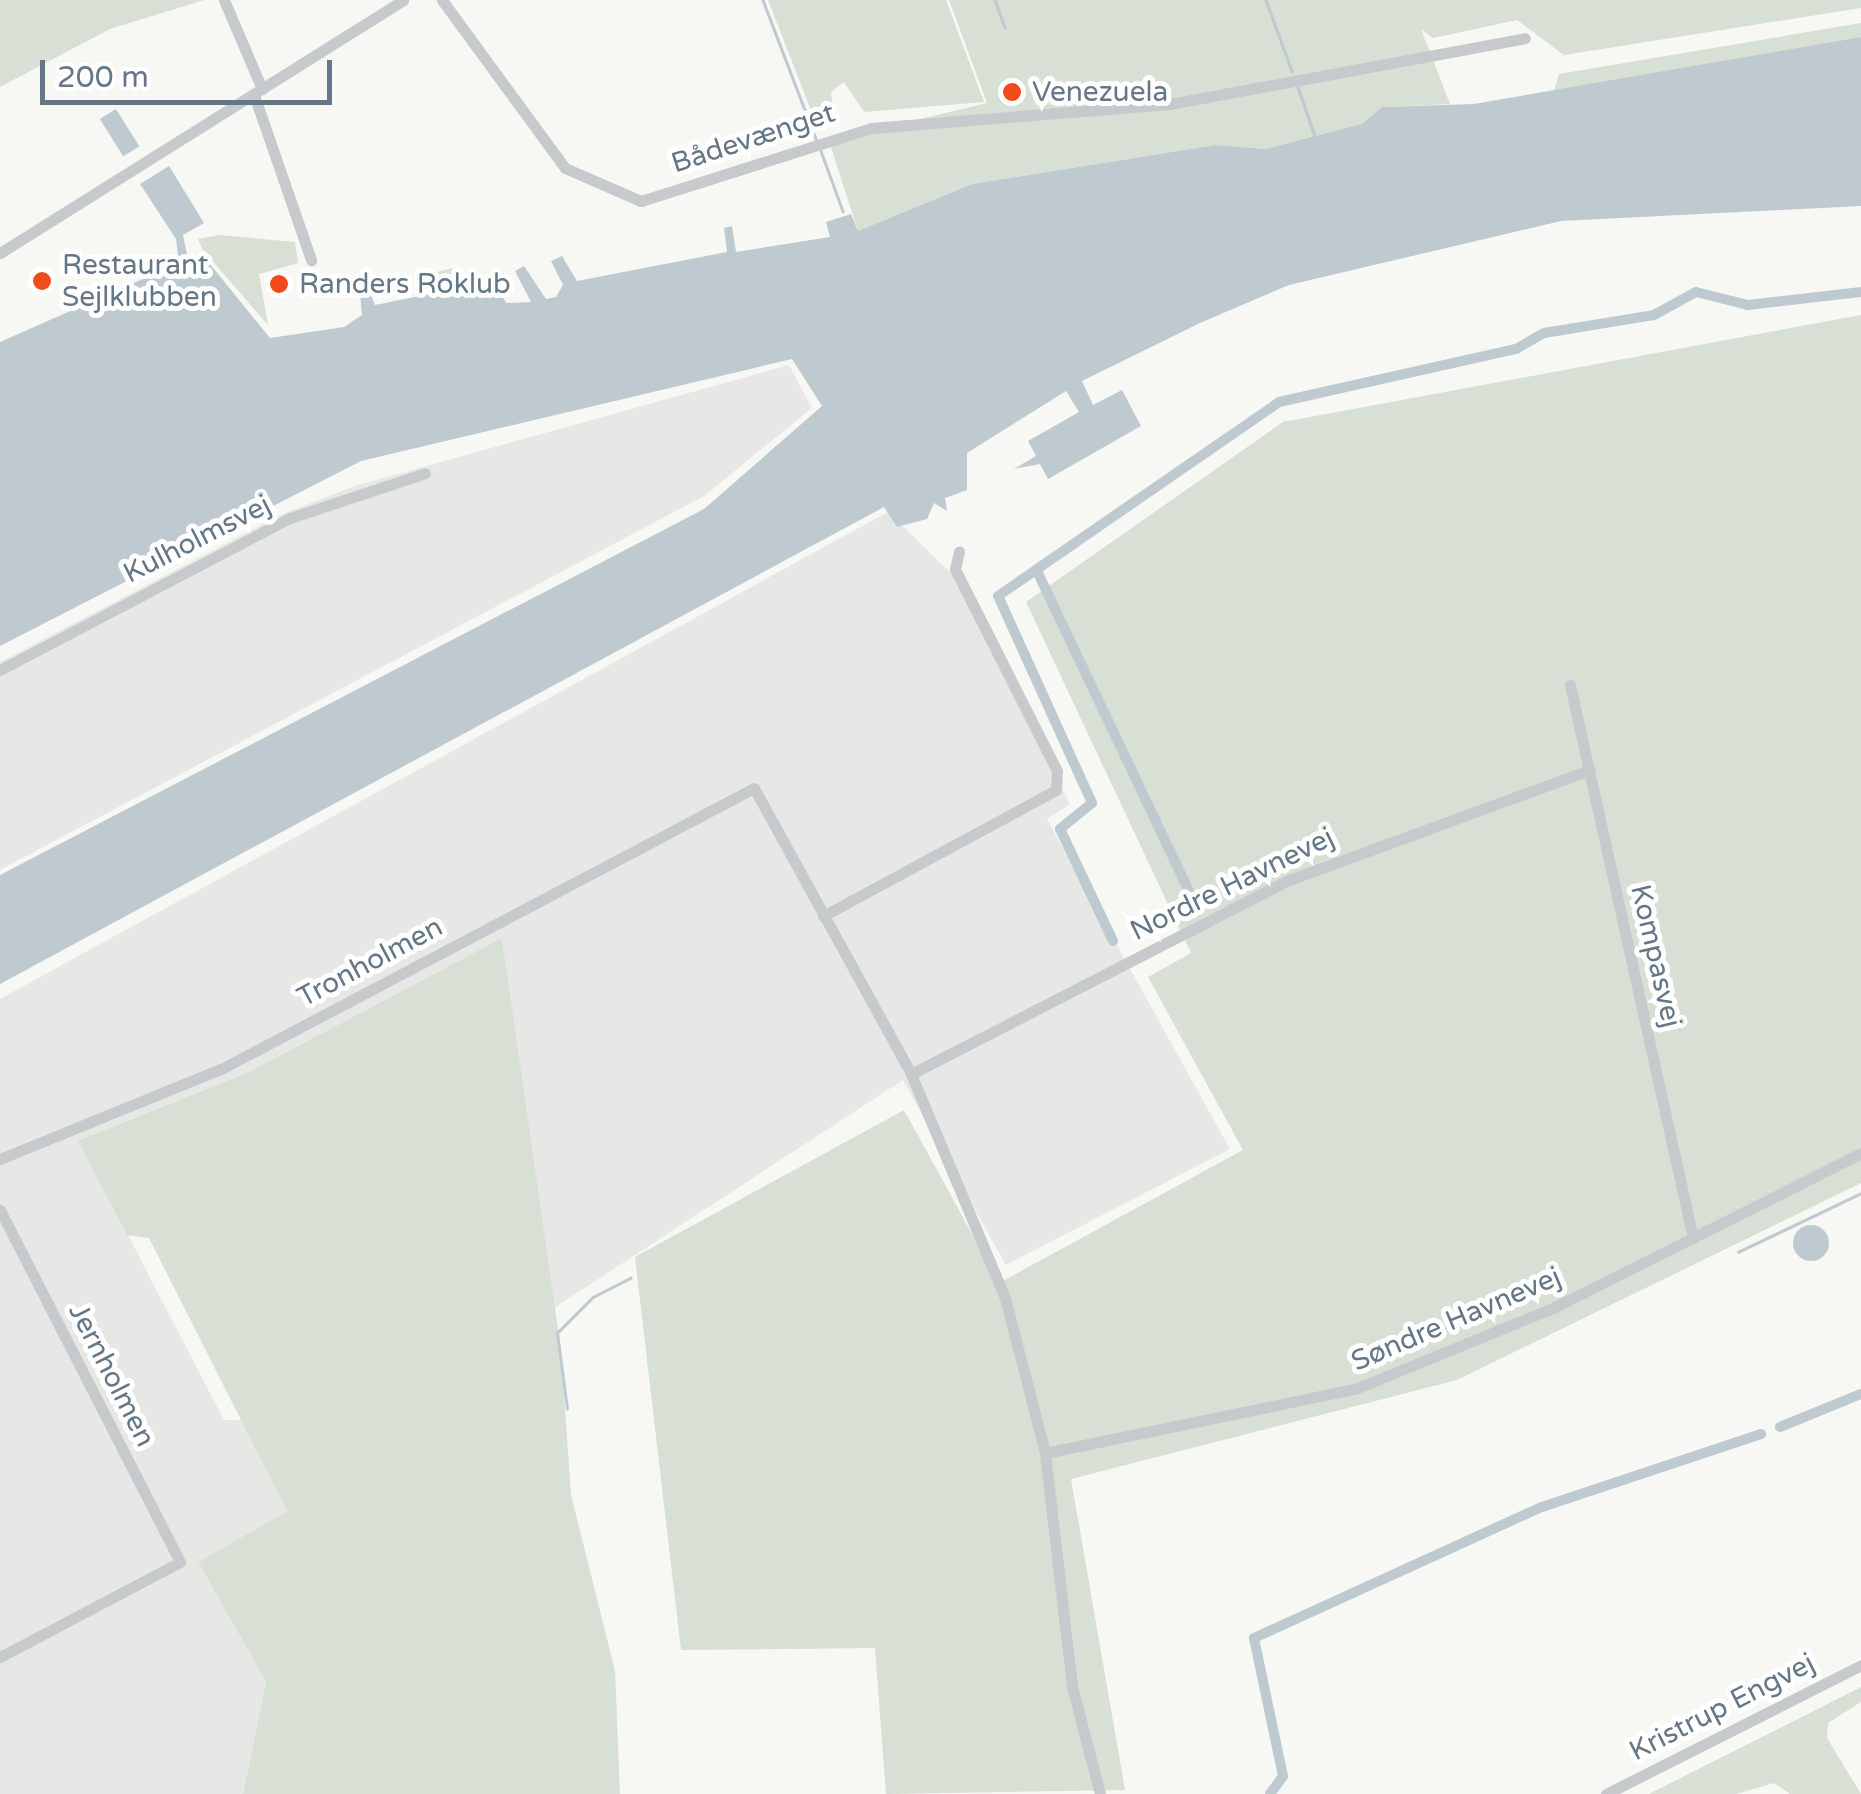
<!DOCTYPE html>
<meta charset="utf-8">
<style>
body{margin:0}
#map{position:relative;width:1861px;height:1794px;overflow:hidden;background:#f7f7f3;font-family:"Varela Round",sans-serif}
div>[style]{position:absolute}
.built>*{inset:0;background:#e7e8e6}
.green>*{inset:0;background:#d8dfd4}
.water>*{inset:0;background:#bfcad0;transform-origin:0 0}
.round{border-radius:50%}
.stream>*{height:2.5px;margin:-1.25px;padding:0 1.25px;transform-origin:1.25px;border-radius:1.25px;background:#bfcad0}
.canal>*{height:10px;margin:-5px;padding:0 5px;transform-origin:5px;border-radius:5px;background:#bfcad0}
.minor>*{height:11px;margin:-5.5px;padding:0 5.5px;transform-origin:5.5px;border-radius:5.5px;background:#c6cacd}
.dots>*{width:28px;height:28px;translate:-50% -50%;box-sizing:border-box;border:5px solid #fff;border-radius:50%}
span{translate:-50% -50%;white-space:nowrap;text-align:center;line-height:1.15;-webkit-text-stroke:10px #fff;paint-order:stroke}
.poi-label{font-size:28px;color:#637787}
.left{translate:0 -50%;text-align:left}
.street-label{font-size:28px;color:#637787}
.scale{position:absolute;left:40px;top:60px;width:292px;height:45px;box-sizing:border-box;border:5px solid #637787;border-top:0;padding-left:12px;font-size:30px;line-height:35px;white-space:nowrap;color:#637787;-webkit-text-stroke:8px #fff;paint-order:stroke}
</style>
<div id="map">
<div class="built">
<i style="clip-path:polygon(789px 365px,812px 408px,704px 496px,0 870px,0 662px,282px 514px,358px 485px)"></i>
<i style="clip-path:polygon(888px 512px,954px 576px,1070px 804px,1047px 819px,1230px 1149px,1006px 1265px,903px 1080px,554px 1308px,502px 938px,249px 1072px,79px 1141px,224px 1420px,243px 1420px,287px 1511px,198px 1562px,266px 1682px,243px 1794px,0 1794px,0 999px)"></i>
</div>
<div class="green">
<i style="clip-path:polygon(0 0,204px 0,110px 29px,0 87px)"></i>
<i style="clip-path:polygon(768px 0,946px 0,984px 102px,864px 112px,844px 82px,831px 92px,834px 117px,816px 123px)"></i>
<i style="clip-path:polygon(949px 0,1861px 0,1861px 8px,1564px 55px,1517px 20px,1433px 38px,1421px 29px,1450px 104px,1382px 107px,1363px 124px,1265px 149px,1215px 145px,972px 184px,858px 231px,829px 141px,987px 103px)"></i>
<i style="clip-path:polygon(1861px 23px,1861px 37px,1554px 91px,1559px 74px)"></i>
<i style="clip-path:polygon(220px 235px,295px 242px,298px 263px,259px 274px,268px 325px,203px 250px,198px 239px)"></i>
<i style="clip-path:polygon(457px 267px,465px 283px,422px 292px,417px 277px)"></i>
<i style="clip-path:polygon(1861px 315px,1861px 1183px,1457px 1380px,1071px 1479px,1125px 1790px,886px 1794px,875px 1648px,681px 1650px,635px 1257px,904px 1110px,999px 1283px,1243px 1150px,1148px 977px,1191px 953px,1026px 602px,1283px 422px)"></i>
<i style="clip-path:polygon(502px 938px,561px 1350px,571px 1495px,615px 1671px,620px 1794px,243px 1794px,266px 1682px,198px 1562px,287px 1511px,149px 1238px,127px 1235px,78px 1141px,249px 1072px)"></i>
<i style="clip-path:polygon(1861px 1687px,1861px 1702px,1828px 1723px,1827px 1738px,1861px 1794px,1790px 1794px,1774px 1783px,1736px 1794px,1649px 1794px)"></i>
</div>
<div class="water">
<i style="clip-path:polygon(1861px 37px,1861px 206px,1561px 221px,1289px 285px,1200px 323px,1082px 381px,1093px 405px,1122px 390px,1141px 426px,1048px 479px,1040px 464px,1014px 469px,1036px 456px,1028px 441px,1079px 412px,1066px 391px,967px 453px,967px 490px,945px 498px,947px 511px,934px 503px,927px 519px,897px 527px,884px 507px,0 984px,0 875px,704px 509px,822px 406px,792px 359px,361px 461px,0 646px,0 342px,179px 263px,176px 239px,140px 184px,169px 166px,204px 223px,183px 235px,188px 259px,201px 253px,270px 338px,344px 327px,362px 315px,360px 294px,370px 292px,375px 305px,495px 281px,506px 303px,531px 302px,515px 271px,524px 266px,546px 299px,556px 297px,563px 285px,551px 261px,562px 256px,577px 281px,727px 252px,724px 228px,732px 226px,736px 252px,830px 237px,826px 222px,851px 214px,858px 231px,972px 184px,1215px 145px,1265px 149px,1362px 124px,1382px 107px,1474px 104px)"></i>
<i style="left:116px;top:109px;width:44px;height:19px;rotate:58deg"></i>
<i class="round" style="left:1793px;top:1225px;width:36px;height:36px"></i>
</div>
<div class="stream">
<i style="left:763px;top:0;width:149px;rotate:69.1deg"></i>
<i style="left:995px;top:0;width:29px;rotate:70deg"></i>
<i style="left:1266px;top:0;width:76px;rotate:69.9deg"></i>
<i style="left:1298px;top:87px;width:52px;rotate:70.9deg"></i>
<i style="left:821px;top:151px;width:64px;rotate:69.9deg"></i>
<i style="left:1738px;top:1252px;width:136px;rotate:-25.6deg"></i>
<i style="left:567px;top:1409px;width:77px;rotate:-97.5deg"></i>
<i style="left:557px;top:1333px;width:51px;rotate:-45deg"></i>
<i style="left:593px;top:1297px;width:42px;rotate:-27.2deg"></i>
</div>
<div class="canal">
<i style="left:1037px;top:571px;width:363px;rotate:64.6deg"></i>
<i style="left:1113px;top:941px;width:124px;rotate:-115.3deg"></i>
<i style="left:1060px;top:829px;width:41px;rotate:-39.1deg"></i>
<i style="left:1092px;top:803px;width:227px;rotate:-114.4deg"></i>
<i style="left:998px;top:596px;width:341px;rotate:-34.6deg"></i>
<i style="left:1279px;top:402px;width:243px;rotate:-12.6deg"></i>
<i style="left:1516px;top:349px;width:32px;rotate:-30deg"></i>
<i style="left:1544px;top:333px;width:111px;rotate:-9.3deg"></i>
<i style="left:1654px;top:315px;width:48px;rotate:-28.7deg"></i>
<i style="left:1696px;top:292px;width:54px;rotate:14deg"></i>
<i style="left:1748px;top:305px;width:114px;rotate:-6.6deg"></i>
<i style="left:1780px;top:1427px;width:87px;rotate:-22.2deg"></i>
<i style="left:1270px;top:1794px;width:22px;rotate:-54deg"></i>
<i style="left:1283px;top:1776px;width:141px;rotate:-101.9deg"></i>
<i style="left:1254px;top:1638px;width:316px;rotate:-24.5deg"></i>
<i style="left:1542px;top:1507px;width:231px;rotate:-18.4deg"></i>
</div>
<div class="minor">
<i style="left:224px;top:0;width:97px;rotate:66.9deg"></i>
<i style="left:442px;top:0;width:208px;rotate:53.8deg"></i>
<i style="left:565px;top:168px;width:83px;rotate:23.5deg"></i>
<i style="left:641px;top:201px;width:241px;rotate:-17.6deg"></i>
<i style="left:871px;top:128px;width:300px;rotate:-4.6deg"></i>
<i style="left:1170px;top:104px;width:361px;rotate:-10.5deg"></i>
<i style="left:254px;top:95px;width:175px;rotate:70.9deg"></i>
<i style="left:0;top:253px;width:476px;rotate:-32.1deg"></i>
<i style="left:0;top:670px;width:327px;rotate:-27.7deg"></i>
<i style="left:290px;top:518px;width:142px;rotate:-18.4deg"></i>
<i style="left:1570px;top:685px;width:567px;rotate:77.46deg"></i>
<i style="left:823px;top:916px;width:265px;rotate:-28.4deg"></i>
<i style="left:1056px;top:790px;width:19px;rotate:-87deg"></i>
<i style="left:1057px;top:771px;width:226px;rotate:-116.8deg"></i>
<i style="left:955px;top:569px;width:18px;rotate:-77deg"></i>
<i style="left:911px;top:1074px;width:425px;rotate:-27.2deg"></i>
<i style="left:1289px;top:880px;width:320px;rotate:-20.1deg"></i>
<i style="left:0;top:1159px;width:241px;rotate:-22.2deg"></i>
<i style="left:223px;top:1068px;width:600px;rotate:-27.8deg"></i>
<i style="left:754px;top:788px;width:326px;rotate:61.2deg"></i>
<i style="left:911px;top:1074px;width:243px;rotate:67.2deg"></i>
<i style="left:1005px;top:1298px;width:160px;rotate:75.5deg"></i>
<i style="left:1045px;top:1453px;width:235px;rotate:83.4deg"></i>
<i style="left:1072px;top:1686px;width:112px;rotate:75.5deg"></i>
<i style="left:0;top:1210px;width:395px;rotate:62.9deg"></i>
<i style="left:180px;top:1562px;width:204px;rotate:152.2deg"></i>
<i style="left:1045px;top:1453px;width:317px;rotate:-11.7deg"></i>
<i style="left:1355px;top:1389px;width:216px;rotate:-22.3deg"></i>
<i style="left:1555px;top:1307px;width:343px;rotate:-26.7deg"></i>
<i style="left:1606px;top:1794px;width:286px;rotate:-26.8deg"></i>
</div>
<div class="dots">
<i style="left:1012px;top:92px;background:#f14b19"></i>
<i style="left:42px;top:281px;background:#f14b19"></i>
<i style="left:279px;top:284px;background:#f14b19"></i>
</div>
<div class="poi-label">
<span class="left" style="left:1032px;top:92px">Venezuela</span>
<span class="left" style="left:62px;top:281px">Restaurant<br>Sejlklubben</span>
<span class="left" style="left:299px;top:284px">Randers Roklub</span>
</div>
<div class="street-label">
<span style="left:753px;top:138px;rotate:-18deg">Bådevænget</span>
<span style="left:197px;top:539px;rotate:-27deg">Kulholmsvej</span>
<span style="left:1232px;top:884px;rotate:-26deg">Nordre Havnevej</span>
<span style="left:1656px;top:956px;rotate:77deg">Kompasvej</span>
<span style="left:370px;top:962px;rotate:-28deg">Tronholmen</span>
<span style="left:1456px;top:1319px;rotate:-23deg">Søndre Havnevej</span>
<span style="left:112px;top:1375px;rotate:63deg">Jernholmen</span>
<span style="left:1722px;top:1707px;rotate:-27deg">Kristrup Engvej</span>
</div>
<div class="scale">200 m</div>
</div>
